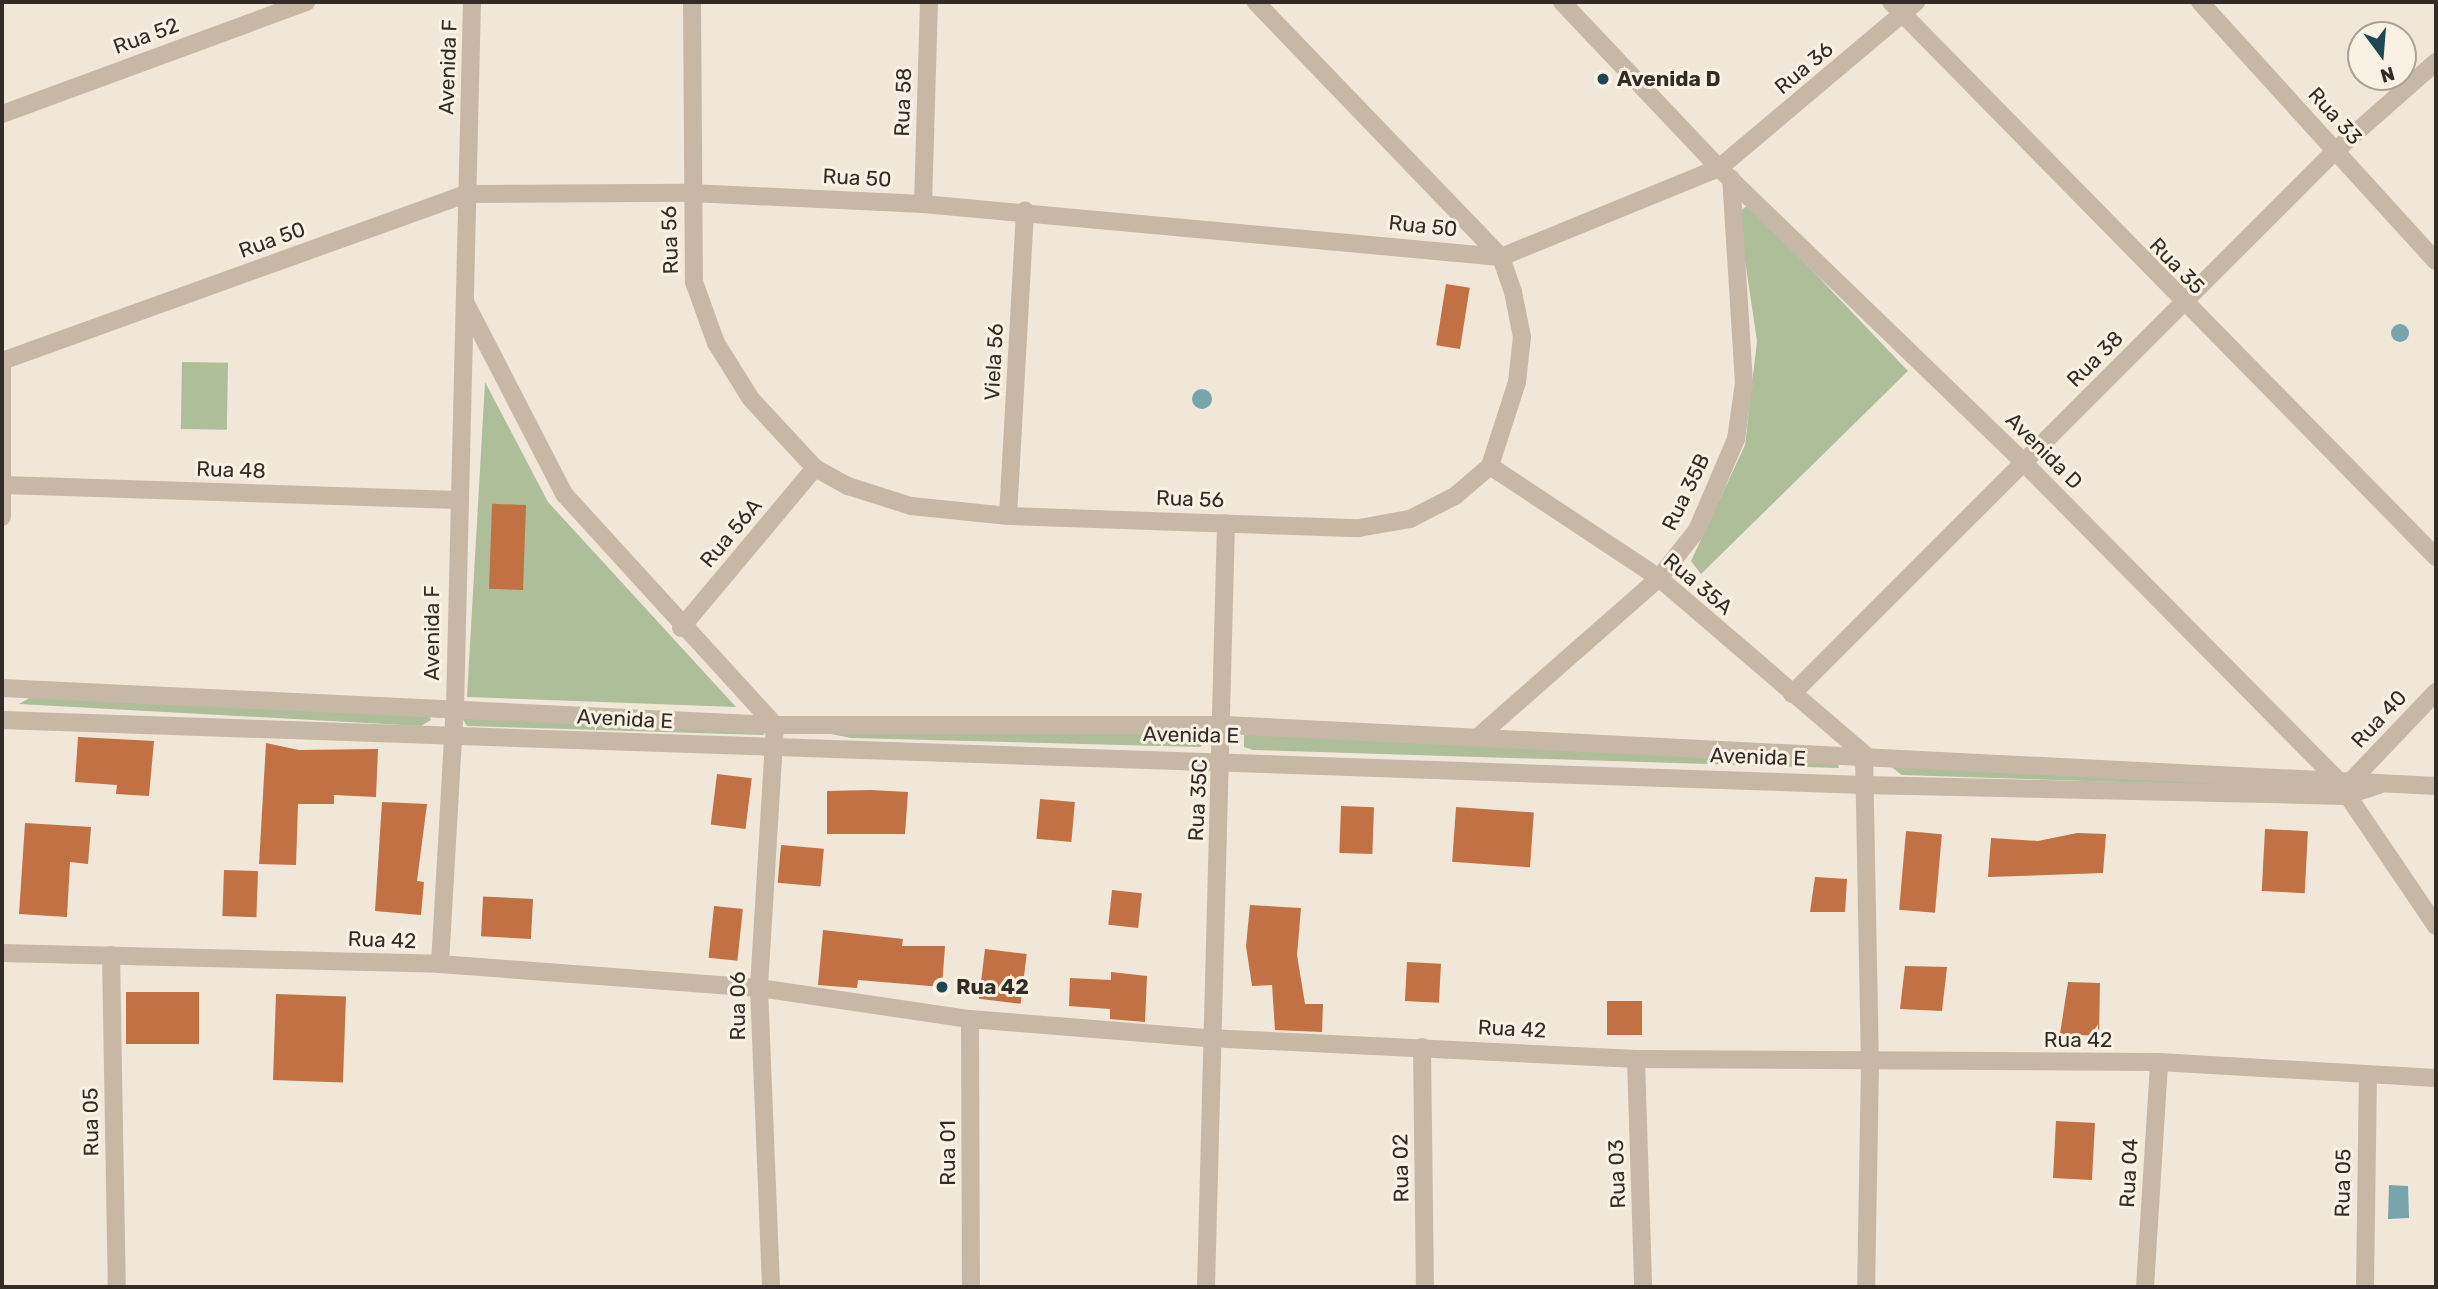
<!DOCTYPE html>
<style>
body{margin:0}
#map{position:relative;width:2438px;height:1289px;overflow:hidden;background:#f0e7d8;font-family:Rubik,sans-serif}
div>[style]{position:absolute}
.green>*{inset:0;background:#adbe99;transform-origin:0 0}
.water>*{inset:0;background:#78a4ac}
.round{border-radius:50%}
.building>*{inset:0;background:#c27144;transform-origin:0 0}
.minor>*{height:18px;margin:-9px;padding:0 9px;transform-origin:9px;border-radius:9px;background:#c7b8a5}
.tertiary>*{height:18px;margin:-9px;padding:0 9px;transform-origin:9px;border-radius:9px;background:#c7b8a5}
.dots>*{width:19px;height:19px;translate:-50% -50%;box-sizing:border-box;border:4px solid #f8f1e4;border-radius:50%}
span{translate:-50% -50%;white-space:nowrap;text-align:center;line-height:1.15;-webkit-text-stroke:6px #f8f1e4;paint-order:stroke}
.street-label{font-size:21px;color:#332b26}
.poi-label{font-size:21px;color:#332b26;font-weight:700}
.left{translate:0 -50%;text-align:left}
.frame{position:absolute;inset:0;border:4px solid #332b26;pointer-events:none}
.north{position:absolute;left:2347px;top:21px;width:70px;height:70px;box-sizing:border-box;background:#f8f1e4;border:2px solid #a9a298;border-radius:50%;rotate:164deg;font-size:19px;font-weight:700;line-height:28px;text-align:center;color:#332b26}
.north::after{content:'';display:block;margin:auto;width:24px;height:32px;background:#1d4953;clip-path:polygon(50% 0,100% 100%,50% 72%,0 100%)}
</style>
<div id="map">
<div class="green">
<i style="clip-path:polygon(1749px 204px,1908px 371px,1701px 574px,1691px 561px,1745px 445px,1757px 341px,1738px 213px)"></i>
<i style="left:182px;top:362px;width:46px;height:67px;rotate:1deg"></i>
<i style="clip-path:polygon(485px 382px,548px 502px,736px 707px,467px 697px)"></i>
<i style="clip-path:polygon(33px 696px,429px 715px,431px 720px,421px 726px,19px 704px)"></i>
<i style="clip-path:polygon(462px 718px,763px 733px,764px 735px,467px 726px)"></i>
<i style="clip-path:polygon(816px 731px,1180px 734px,1206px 742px,1200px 747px,851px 738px)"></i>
<i style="clip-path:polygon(1244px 733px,1838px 764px,1839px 768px,1253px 750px,1244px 747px)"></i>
<i style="clip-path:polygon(1890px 766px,2310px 788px,1902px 775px)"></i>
</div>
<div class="water">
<i class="round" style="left:2391px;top:324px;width:18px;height:18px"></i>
<i class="round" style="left:1192px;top:389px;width:20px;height:20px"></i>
<i style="clip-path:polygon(2389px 1185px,2408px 1186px,2409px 1218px,2388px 1219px)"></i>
</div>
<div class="building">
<i style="left:1446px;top:284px;width:24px;height:62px;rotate:9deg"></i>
<i style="left:526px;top:505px;width:85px;height:34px;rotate:92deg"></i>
<i style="clip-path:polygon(78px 737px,154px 741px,149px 796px,116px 794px,117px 785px,75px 782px)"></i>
<i style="clip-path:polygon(266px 743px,299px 750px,378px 749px,376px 797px,334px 795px,334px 804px,298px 804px,296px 865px,259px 864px)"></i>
<i style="left:717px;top:774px;width:35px;height:51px;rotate:7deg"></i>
<i style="clip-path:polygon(871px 790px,908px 792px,905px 834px,827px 834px,827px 791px)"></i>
<i style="left:1040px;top:799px;width:35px;height:40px;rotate:5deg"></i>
<i style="clip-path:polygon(382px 802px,427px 804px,417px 881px,424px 882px,421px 915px,375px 911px)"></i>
<i style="left:1341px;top:806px;width:33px;height:47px;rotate:2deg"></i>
<i style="left:1456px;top:807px;width:78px;height:55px;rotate:4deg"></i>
<i style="clip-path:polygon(25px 823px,91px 827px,88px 864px,70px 862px,67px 917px,19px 914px)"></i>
<i style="left:2265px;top:829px;width:43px;height:62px;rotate:3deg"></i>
<i style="left:1906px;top:831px;width:36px;height:79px;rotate:5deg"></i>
<i style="clip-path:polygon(2077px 833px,2106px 834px,2103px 873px,1988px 877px,1991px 838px,2038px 841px)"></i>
<i style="left:781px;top:845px;width:43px;height:38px;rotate:5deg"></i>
<i style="left:224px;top:870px;width:34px;height:46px;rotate:2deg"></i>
<i style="clip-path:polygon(1815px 877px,1847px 879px,1845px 912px,1810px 912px)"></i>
<i style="left:1112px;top:890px;width:30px;height:35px;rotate:6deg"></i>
<i style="left:533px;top:899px;width:40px;height:50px;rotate:93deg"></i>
<i style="clip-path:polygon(1250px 905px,1301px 908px,1297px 955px,1305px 1004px,1323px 1004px,1322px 1032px,1275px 1030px,1272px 985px,1252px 986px,1246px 946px)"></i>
<i style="left:714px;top:906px;width:29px;height:52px;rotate:6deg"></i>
<i style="clip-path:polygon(823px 930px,903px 939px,902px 946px,945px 946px,942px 987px,858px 980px,857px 988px,818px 985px)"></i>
<i style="left:985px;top:949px;width:42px;height:50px;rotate:7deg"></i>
<i style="left:1407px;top:962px;width:34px;height:39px;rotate:3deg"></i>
<i style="clip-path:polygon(1905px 966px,1947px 967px,1942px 1011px,1900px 1009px)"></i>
<i style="clip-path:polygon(1111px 972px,1147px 976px,1145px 1022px,1110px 1019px,1110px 1009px,1069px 1006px,1070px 978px,1111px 980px)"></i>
<i style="clip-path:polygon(2068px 982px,2100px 983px,2099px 1036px,2060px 1034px)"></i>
<i style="left:126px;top:992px;width:73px;height:52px"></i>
<i style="left:276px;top:994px;width:70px;height:86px;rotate:2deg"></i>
<i style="left:1607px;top:1001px;width:35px;height:34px"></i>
<i style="left:2056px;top:1121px;width:39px;height:57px;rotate:3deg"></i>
</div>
<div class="minor">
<i style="left:692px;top:2px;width:280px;rotate:89.6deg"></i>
<i style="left:694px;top:282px;width:65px;rotate:70.2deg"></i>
<i style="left:716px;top:343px;width:66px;rotate:58deg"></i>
<i style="left:751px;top:399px;width:94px;rotate:47.2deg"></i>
<i style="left:815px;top:468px;width:38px;rotate:29deg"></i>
<i style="left:848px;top:486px;width:66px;rotate:17.6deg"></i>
<i style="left:911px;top:506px;width:98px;rotate:5.9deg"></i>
<i style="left:1008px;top:516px;width:351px;rotate:2deg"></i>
<i style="left:1359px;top:528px;width:52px;rotate:-10deg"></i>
<i style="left:1410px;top:519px;width:51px;rotate:-27.1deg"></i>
<i style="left:1455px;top:496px;width:46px;rotate:-40.6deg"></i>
<i style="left:1490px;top:466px;width:88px;rotate:-72.2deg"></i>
<i style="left:1517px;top:382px;width:45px;rotate:-83.7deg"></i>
<i style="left:1522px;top:337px;width:46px;rotate:-101.3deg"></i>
<i style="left:1513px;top:292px;width:37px;rotate:-109deg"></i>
<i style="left:1501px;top:257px;width:354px;rotate:-133.9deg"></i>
<i style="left:1562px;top:2px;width:228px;rotate:46.6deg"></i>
<i style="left:1719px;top:168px;width:424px;rotate:44deg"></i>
<i style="left:2024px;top:463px;width:442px;rotate:45.3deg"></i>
<i style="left:2335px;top:777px;width:180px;rotate:55.9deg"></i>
<i style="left:1891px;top:2px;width:778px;rotate:45.52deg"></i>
<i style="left:2200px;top:2px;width:350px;rotate:47.7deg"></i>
<i style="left:2px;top:114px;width:324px;rotate:-20.2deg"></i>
<i style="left:923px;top:204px;width:202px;rotate:-88.3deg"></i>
<i style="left:465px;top:302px;width:216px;rotate:62.7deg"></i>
<i style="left:564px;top:494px;width:313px;rotate:47.6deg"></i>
<i style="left:775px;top:725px;width:263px;rotate:93.5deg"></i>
<i style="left:759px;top:988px;width:299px;rotate:87.7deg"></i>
<i style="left:2px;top:360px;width:157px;rotate:90deg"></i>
<i style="left:2px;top:361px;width:494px;rotate:-19.8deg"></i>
<i style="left:467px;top:194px;width:224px;rotate:-0.3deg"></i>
<i style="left:691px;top:193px;width:232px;rotate:2.7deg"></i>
<i style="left:923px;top:204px;width:580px;rotate:5.24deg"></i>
<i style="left:1501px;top:257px;width:235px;rotate:-22.2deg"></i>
<i style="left:1719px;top:168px;width:258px;rotate:-40.1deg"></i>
<i style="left:1490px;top:466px;width:203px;rotate:33.5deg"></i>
<i style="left:1659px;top:578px;width:270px;rotate:40.6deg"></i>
<i style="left:1864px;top:754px;width:310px;rotate:88.9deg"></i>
<i style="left:1870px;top:1064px;width:223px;rotate:91deg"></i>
<i style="left:4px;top:485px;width:452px;rotate:1.9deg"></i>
<i style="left:1008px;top:516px;width:306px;rotate:-86.8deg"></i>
<i style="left:681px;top:628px;width:209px;rotate:-50.1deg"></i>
<i style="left:2px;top:688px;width:774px;rotate:2.74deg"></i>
<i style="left:775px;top:725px;width:450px"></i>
<i style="left:1225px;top:725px;width:1213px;rotate:2.88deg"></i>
<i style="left:1792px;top:694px;width:768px;rotate:-45deg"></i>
<i style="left:2335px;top:151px;width:135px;rotate:-41.4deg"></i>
<i style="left:2px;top:720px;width:1863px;rotate:2deg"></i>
<i style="left:1864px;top:785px;width:481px;rotate:1.3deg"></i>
<i style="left:2345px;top:796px;width:35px;rotate:-18deg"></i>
<i style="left:1478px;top:737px;width:241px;rotate:-41.3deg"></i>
<i style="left:1659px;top:578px;width:61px;rotate:-51.6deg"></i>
<i style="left:1697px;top:530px;width:99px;rotate:-66.8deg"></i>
<i style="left:1736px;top:439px;width:57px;rotate:-81.9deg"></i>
<i style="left:1744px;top:383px;width:205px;rotate:-93.6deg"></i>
<i style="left:2354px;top:778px;width:119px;rotate:-46.4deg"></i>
<i style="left:111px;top:955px;width:332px;rotate:89deg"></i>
<i style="left:440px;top:964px;width:257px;rotate:-86.7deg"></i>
<i style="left:455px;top:707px;width:705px;rotate:-88.62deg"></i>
<i style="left:970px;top:1019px;width:268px;rotate:89.8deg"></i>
<i style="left:1422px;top:1047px;width:240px;rotate:89.3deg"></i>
<i style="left:1636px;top:1059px;width:228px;rotate:88.2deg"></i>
<i style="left:1206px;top:1287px;width:764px;rotate:-88.5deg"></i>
<i style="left:2145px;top:1287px;width:225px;rotate:-86.4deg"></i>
<i style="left:2365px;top:1287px;width:208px;rotate:-89.2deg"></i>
</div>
<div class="tertiary">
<i style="left:2px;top:953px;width:438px;rotate:1.4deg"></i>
<i style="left:440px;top:964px;width:320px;rotate:4.3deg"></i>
<i style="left:759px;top:988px;width:213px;rotate:8.4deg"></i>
<i style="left:970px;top:1019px;width:239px;rotate:4.6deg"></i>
<i style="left:1208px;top:1038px;width:429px;rotate:2.8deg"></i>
<i style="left:1636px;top:1059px;width:523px;rotate:0.33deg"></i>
<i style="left:2159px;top:1062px;width:277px;rotate:3.3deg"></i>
</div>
<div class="dots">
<i style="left:1603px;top:79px;background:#1d4953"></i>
<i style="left:942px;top:987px;background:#1d4953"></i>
</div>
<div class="street-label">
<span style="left:146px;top:36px;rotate:-20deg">Rua 52</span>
<span style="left:448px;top:67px;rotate:-88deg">Avenida F</span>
<span style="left:1804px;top:68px;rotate:-40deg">Rua 36</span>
<span style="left:903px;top:102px;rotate:-88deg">Rua 58</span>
<span style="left:2335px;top:116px;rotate:48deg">Rua 33</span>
<span style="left:857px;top:178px;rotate:3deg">Rua 50</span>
<span style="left:1423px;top:226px;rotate:6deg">Rua 50</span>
<span style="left:272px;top:240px;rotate:-20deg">Rua 50</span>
<span style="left:670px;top:240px;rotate:-92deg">Rua 56</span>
<span style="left:2177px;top:266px;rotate:46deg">Rua 35</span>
<span style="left:2095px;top:359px;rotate:-45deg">Rua 38</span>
<span style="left:994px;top:362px;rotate:-87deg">Viela 56</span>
<span style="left:2044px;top:451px;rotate:45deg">Avenida D</span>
<span style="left:231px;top:470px;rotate:2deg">Rua 48</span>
<span style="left:1686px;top:492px;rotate:-64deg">Rua 35B</span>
<span style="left:1190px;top:499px;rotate:2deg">Rua 56</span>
<span style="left:731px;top:533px;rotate:-50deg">Rua 56A</span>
<span style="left:1698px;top:584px;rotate:40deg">Rua 35A</span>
<span style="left:432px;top:633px;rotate:-90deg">Avenida F</span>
<span style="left:625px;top:719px;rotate:3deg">Avenida E</span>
<span style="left:2379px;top:719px;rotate:-47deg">Rua 40</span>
<span style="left:1191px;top:735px;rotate:1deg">Avenida E</span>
<span style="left:1758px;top:757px;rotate:2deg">Avenida E</span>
<span style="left:1198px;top:800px;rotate:-87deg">Rua 35C</span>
<span style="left:382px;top:940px;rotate:2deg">Rua 42</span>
<span style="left:738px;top:1006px;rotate:-90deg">Rua 06</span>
<span style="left:1512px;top:1029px;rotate:3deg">Rua 42</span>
<span style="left:2078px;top:1040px">Rua 42</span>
<span style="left:91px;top:1122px;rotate:-91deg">Rua 05</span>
<span style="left:948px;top:1153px;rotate:-90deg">Rua 01</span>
<span style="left:1401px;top:1168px;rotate:-91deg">Rua 02</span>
<span style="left:2129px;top:1173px;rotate:-87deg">Rua 04</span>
<span style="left:1617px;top:1174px;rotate:-92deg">Rua 03</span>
<span style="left:2343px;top:1183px;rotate:-89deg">Rua 05</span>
</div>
<div class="poi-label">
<span class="left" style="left:1617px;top:79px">Avenida D</span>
<span class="left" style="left:956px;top:987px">Rua 42</span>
</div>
<div class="frame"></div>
<div class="north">N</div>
</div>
